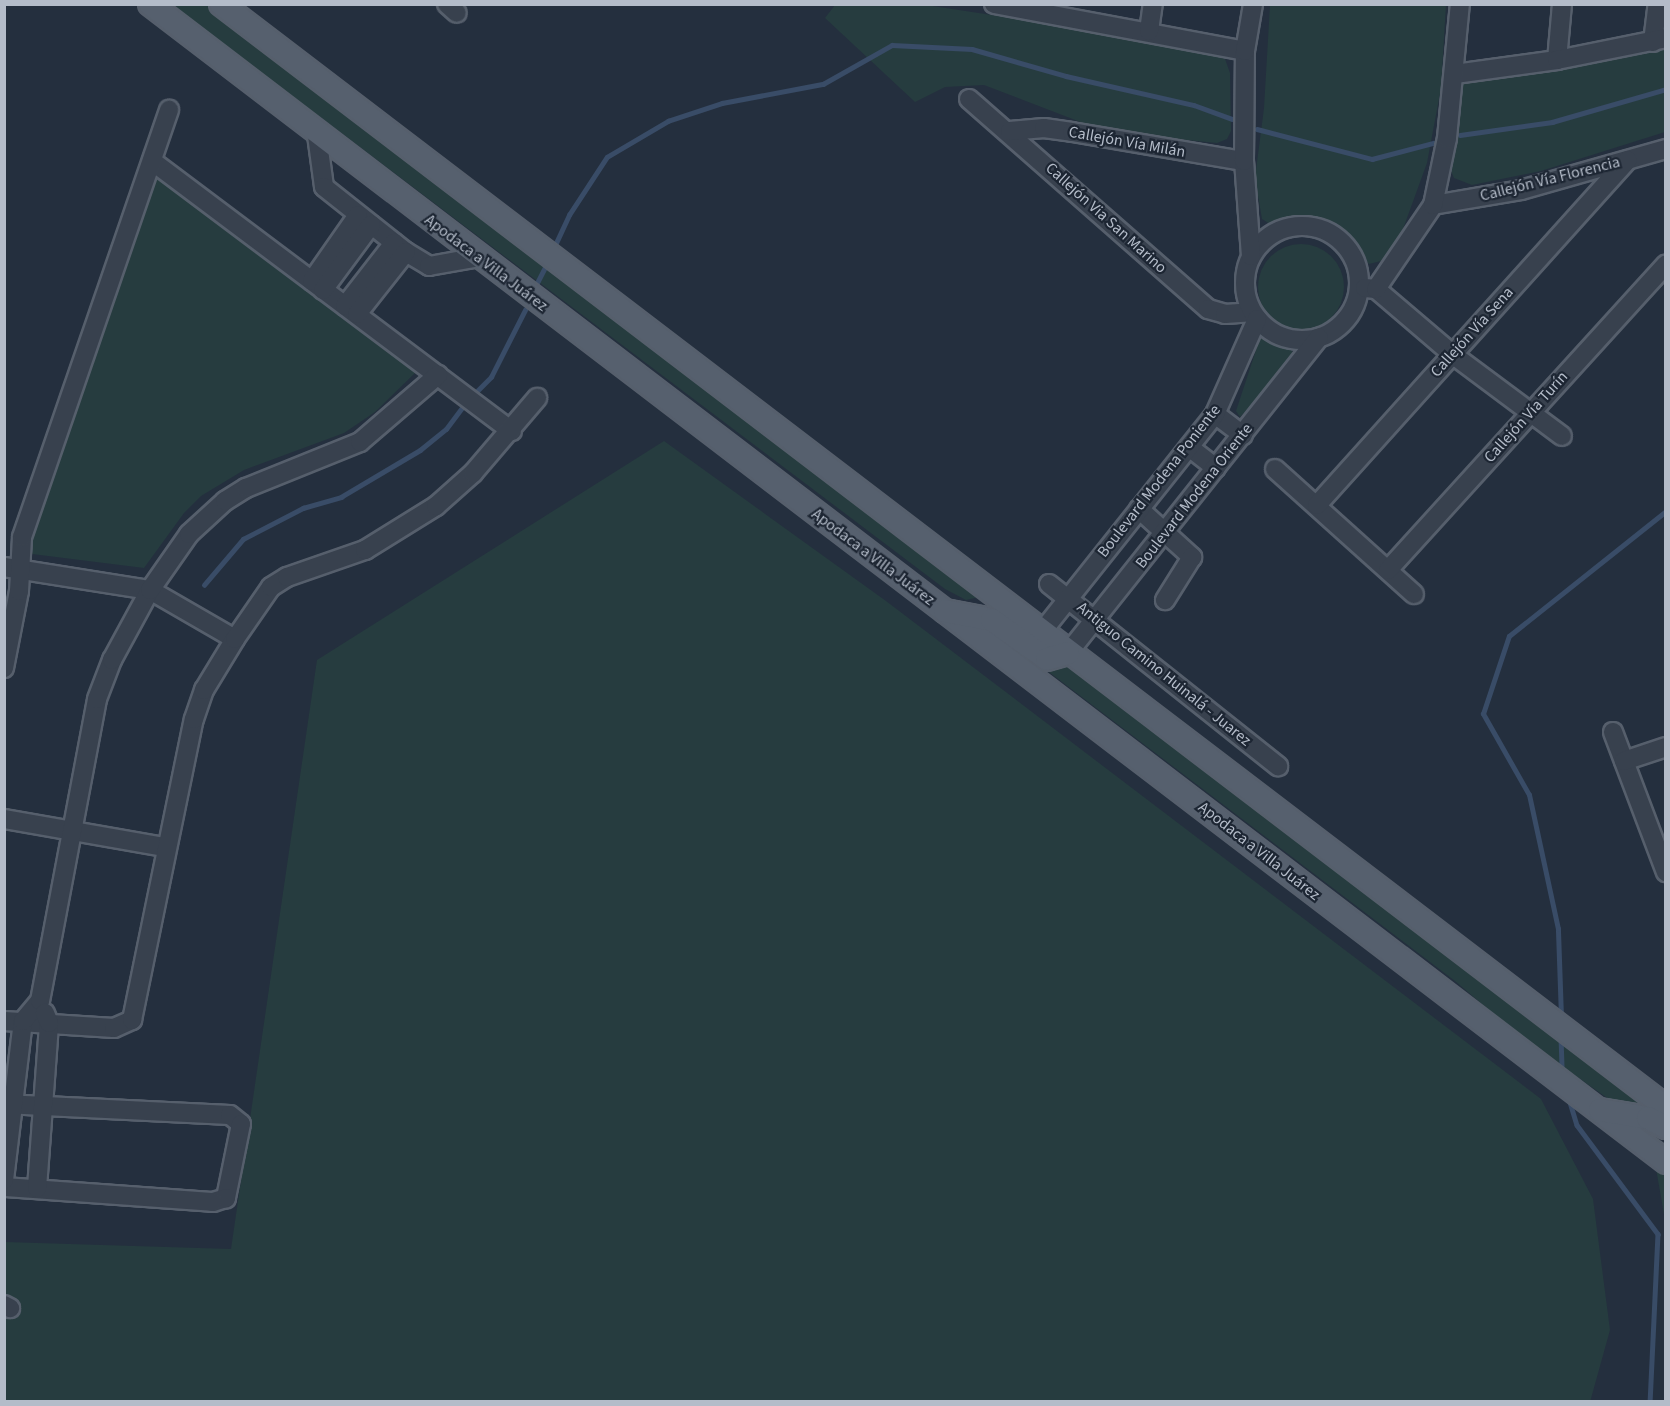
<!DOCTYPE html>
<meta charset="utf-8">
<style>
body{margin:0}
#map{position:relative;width:1670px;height:1406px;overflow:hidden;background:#242f3e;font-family:"Source Sans 3",sans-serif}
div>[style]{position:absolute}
.green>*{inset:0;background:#263c3f}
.round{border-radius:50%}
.stream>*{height:4.5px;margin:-2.25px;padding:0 2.25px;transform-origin:2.25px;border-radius:2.25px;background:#394c67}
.roads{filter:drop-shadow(2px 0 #565f6c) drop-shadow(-2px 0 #565f6c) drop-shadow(0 2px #565f6c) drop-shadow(0 -2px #565f6c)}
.minor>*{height:18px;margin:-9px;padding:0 9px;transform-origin:9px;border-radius:9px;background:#38414e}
.minor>.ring{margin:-9px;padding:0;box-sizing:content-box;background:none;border:18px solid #38414e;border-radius:50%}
.major>*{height:22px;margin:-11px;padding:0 11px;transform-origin:11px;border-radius:11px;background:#56606e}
span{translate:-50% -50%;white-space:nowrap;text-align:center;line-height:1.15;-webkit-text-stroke:4.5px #1d2633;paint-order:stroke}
.street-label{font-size:16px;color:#b4bcc9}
.frame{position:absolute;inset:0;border:6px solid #b4bcc9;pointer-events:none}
</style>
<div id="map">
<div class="green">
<i style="clip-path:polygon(172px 5px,207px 5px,989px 601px,979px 597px,966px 600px,945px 589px)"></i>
<i style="clip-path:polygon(835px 5px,926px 5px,1076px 28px,1219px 57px,1225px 59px,1230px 73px,1231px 131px,1227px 139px,1217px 143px,1145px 136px,1083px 123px,984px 85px,945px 87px,915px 102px,825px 18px)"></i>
<i style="clip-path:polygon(1270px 5px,1446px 5px,1441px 88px,1427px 163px,1403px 229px,1385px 260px,1369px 264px,1337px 231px,1318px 222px,1273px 226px,1262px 219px,1255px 178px,1264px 108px)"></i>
<i style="clip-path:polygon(1665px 45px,1665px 132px,1541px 171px,1472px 185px,1454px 178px,1448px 164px,1462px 85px,1471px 77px)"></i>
<i style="clip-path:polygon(160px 176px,414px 367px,415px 373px,375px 412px,344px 433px,244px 470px,201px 496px,184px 513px,144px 568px,32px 554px,26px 546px,154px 179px)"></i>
<i class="round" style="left:1258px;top:244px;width:86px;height:86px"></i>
<i style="clip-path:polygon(1260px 338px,1281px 341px,1291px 348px,1295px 360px,1240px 417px,1236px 411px)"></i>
<i style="clip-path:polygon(664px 441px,886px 601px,1541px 1099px,1593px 1199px,1610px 1330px,1590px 1402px,5px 1402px,5px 1242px,231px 1249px,317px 660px)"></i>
<i style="clip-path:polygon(999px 634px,1071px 662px,1665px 1115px,1613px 1102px,1523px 1039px,1455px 981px)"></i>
<i style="clip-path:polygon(1654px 1157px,1665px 1167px,1665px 1220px)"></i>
</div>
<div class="stream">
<i style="left:1257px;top:129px;width:119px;rotate:14.6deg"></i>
<i style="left:1372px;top:159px;width:63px;rotate:-14.7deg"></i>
<i style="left:1460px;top:135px;width:93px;rotate:-8deg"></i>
<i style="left:1552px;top:122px;width:119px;rotate:-16.1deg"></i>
<i style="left:556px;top:243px;width:31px;rotate:-65deg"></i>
<i style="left:569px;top:215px;width:69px;rotate:-56.8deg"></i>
<i style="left:607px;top:157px;width:71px;rotate:-30.5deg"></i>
<i style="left:668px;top:121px;width:57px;rotate:-18.4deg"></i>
<i style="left:722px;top:103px;width:103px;rotate:-10.7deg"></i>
<i style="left:823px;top:84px;width:79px;rotate:-29.5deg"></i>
<i style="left:892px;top:45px;width:80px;rotate:2.9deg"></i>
<i style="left:972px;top:49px;width:98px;rotate:16deg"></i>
<i style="left:1066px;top:76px;width:131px;rotate:12.8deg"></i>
<i style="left:1194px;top:105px;width:40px;rotate:20.2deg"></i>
<i style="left:537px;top:283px;width:16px;rotate:-63deg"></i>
<i style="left:472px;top:396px;width:27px;rotate:-45deg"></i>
<i style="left:491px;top:377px;width:75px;rotate:-63.1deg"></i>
<i style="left:204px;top:585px;width:60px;rotate:-49.7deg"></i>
<i style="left:243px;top:539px;width:68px;rotate:-27.3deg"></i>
<i style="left:303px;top:508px;width:40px;rotate:-16deg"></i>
<i style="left:341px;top:497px;width:92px;rotate:-30.7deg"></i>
<i style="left:420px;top:450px;width:33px;rotate:-39deg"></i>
<i style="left:446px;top:429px;width:34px;rotate:-53deg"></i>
<i style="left:1561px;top:1017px;width:88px;rotate:-92deg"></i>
<i style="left:1558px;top:929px;width:137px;rotate:-102.2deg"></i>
<i style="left:1529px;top:795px;width:93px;rotate:-119.6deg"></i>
<i style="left:1483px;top:714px;width:82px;rotate:-71.6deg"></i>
<i style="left:1509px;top:636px;width:201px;rotate:-38.5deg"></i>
<i style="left:1561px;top:1037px;width:37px;rotate:88deg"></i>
<i style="left:1569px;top:1099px;width:27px;rotate:73deg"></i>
<i style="left:1577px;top:1125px;width:136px;rotate:53.4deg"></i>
<i style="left:1658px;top:1234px;width:168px;rotate:92.7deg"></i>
</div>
<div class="roads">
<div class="minor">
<i style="left:447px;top:4px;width:13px;rotate:42deg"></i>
<i style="left:994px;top:4px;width:255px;rotate:10.6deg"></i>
<i style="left:1149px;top:31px;width:27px;rotate:-82deg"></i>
<i style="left:1653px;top:42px;width:38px;rotate:-83deg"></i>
<i style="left:1557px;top:60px;width:56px;rotate:-84.9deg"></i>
<i style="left:1455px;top:74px;width:103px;rotate:-7.8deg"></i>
<i style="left:1557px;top:60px;width:111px;rotate:-11.4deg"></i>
<i style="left:969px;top:99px;width:318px;rotate:41.3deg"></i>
<i style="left:1208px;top:309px;width:18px;rotate:16deg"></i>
<i style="left:1225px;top:314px;width:26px;rotate:-4deg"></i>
<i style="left:1010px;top:131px;width:34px;rotate:-5deg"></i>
<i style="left:1044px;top:128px;width:28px;rotate:8deg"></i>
<i style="left:1072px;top:132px;width:174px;rotate:9.6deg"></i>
<i style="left:317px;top:135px;width:52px;rotate:82.3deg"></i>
<i style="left:324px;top:187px;width:105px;rotate:38.4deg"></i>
<i style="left:406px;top:252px;width:27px;rotate:31deg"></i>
<i style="left:429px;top:266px;width:52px;rotate:-10deg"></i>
<i style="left:152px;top:161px;width:450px;rotate:36.9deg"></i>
<i style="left:1433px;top:205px;width:89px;rotate:-9.7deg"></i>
<i style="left:1521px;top:190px;width:151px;rotate:-15.8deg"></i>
<i class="ring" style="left:1245px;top:226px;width:96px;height:96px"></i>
<i style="left:1251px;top:256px;width:95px;rotate:-94.2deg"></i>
<i style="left:1244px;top:161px;width:110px;rotate:-89.5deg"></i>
<i style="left:1245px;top:51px;width:48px;rotate:-80.3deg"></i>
<i style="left:312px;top:281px;width:80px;rotate:-55.1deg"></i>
<i style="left:1365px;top:288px;width:11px;rotate:5deg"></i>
<i style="left:1376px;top:289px;width:100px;rotate:40.5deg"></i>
<i style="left:1452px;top:354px;width:137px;rotate:36.7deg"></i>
<i style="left:1376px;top:289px;width:102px;rotate:-55.8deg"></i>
<i style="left:1433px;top:205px;width:68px;rotate:-78.2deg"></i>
<i style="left:1447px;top:138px;width:135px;rotate:-84.5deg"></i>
<i style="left:323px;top:290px;width:81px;rotate:-53.6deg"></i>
<i style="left:345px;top:306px;width:80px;rotate:-52.1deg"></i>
<i style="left:357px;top:314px;width:79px;rotate:-51.7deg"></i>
<i style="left:1215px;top:414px;width:35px;rotate:37deg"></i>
<i style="left:1189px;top:447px;width:34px;rotate:38deg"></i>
<i style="left:1275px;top:469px;width:187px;rotate:42deg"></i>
<i style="left:1317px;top:505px;width:464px;rotate:-48deg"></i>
<i style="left:1139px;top:509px;width:72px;rotate:42.2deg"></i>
<i style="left:1192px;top:557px;width:51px;rotate:122.1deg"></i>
<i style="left:4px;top:567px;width:148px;rotate:9deg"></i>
<i style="left:150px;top:590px;width:98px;rotate:30deg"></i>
<i style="left:1388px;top:570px;width:413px;rotate:-47.7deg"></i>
<i style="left:1049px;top:584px;width:293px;rotate:38.5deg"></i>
<i style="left:1041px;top:633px;width:280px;rotate:-51.5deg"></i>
<i style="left:1215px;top:414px;width:104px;rotate:-66.1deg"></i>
<i style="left:1068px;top:653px;width:403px;rotate:-51.5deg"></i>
<i style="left:4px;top:668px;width:78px;rotate:-79deg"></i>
<i style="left:19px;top:591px;width:54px;rotate:-86.8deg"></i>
<i style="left:22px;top:537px;width:452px;rotate:-71deg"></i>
<i style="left:1613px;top:732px;width:150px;rotate:69.3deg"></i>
<i style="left:1624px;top:761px;width:44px;rotate:-18.4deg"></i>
<i style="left:4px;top:819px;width:163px;rotate:9.9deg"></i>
<i style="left:4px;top:1021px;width:110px;rotate:3.6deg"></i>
<i style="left:114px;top:1028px;width:20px;rotate:-24deg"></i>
<i style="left:132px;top:1020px;width:307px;rotate:-78.4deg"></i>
<i style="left:194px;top:719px;width:31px;rotate:-71deg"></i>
<i style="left:204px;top:690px;width:60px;rotate:-58.7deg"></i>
<i style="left:235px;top:639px;width:63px;rotate:-55.3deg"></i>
<i style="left:271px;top:587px;width:19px;rotate:-32deg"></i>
<i style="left:287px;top:577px;width:83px;rotate:-19.1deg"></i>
<i style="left:365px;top:550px;width:84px;rotate:-31.8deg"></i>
<i style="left:436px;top:506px;width:50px;rotate:-41.7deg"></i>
<i style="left:473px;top:473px;width:99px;rotate:-49.5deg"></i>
<i style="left:4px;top:1104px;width:226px;rotate:2.8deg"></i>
<i style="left:230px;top:1115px;width:14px;rotate:39deg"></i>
<i style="left:241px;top:1124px;width:76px;rotate:101.5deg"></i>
<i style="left:226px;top:1198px;width:14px;rotate:163deg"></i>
<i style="left:213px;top:1202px;width:210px;rotate:-175.9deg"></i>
<i style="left:4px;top:1180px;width:160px;rotate:-83.2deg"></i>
<i style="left:23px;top:1021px;width:26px;rotate:-50deg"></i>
<i style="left:40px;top:1001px;width:307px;rotate:-79.3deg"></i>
<i style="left:97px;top:699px;width:42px;rotate:-69deg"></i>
<i style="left:112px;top:660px;width:80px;rotate:-61.5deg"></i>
<i style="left:150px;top:590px;width:68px;rotate:-55.1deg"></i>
<i style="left:189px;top:534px;width:49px;rotate:-42.5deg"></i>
<i style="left:225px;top:501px;width:25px;rotate:-32deg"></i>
<i style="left:246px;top:488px;width:123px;rotate:-22deg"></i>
<i style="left:360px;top:442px;width:103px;rotate:-40.7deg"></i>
<i style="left:37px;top:1188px;width:165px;rotate:-85.8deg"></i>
<i style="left:49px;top:1023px;width:11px;rotate:-112deg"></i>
<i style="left:4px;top:1305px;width:7px;rotate:27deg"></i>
</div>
<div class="major">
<i style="left:150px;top:4px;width:1908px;rotate:37.37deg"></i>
<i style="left:221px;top:4px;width:1818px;rotate:37.36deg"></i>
<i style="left:945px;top:611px;width:48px;rotate:10.8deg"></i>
<i style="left:992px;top:620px;width:67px;rotate:35.3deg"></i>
<i style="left:1047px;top:659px;width:22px;rotate:-16deg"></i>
<i style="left:1600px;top:1110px;width:49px;rotate:9.5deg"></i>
<i style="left:1648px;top:1118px;width:20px;rotate:27deg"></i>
</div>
</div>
<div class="street-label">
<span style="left:1127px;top:142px;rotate:10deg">Callejón Vía Milán</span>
<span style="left:1550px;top:179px;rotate:-14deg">Callejón Vía Florencia</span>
<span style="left:1106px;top:218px;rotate:42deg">Callejón Via San Marino</span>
<span style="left:486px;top:263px;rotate:37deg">Apodaca a Villa Juárez</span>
<span style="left:1472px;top:332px;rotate:-48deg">Callejón Vía Sena</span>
<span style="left:1526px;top:417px;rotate:-48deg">Callejón Vía Turín</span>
<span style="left:1159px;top:481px;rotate:-52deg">Boulevard Modena Poniente</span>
<span style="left:1194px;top:496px;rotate:-52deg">Boulevard Modena Oriente</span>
<span style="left:873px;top:557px;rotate:37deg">Apodaca a Villa Juárez</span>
<span style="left:1164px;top:674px;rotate:39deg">Antiguo Camino Huinalá - Juarez</span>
<span style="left:1259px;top:851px;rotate:38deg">Apodaca a Villa Juárez</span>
</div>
<div class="frame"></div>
</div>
